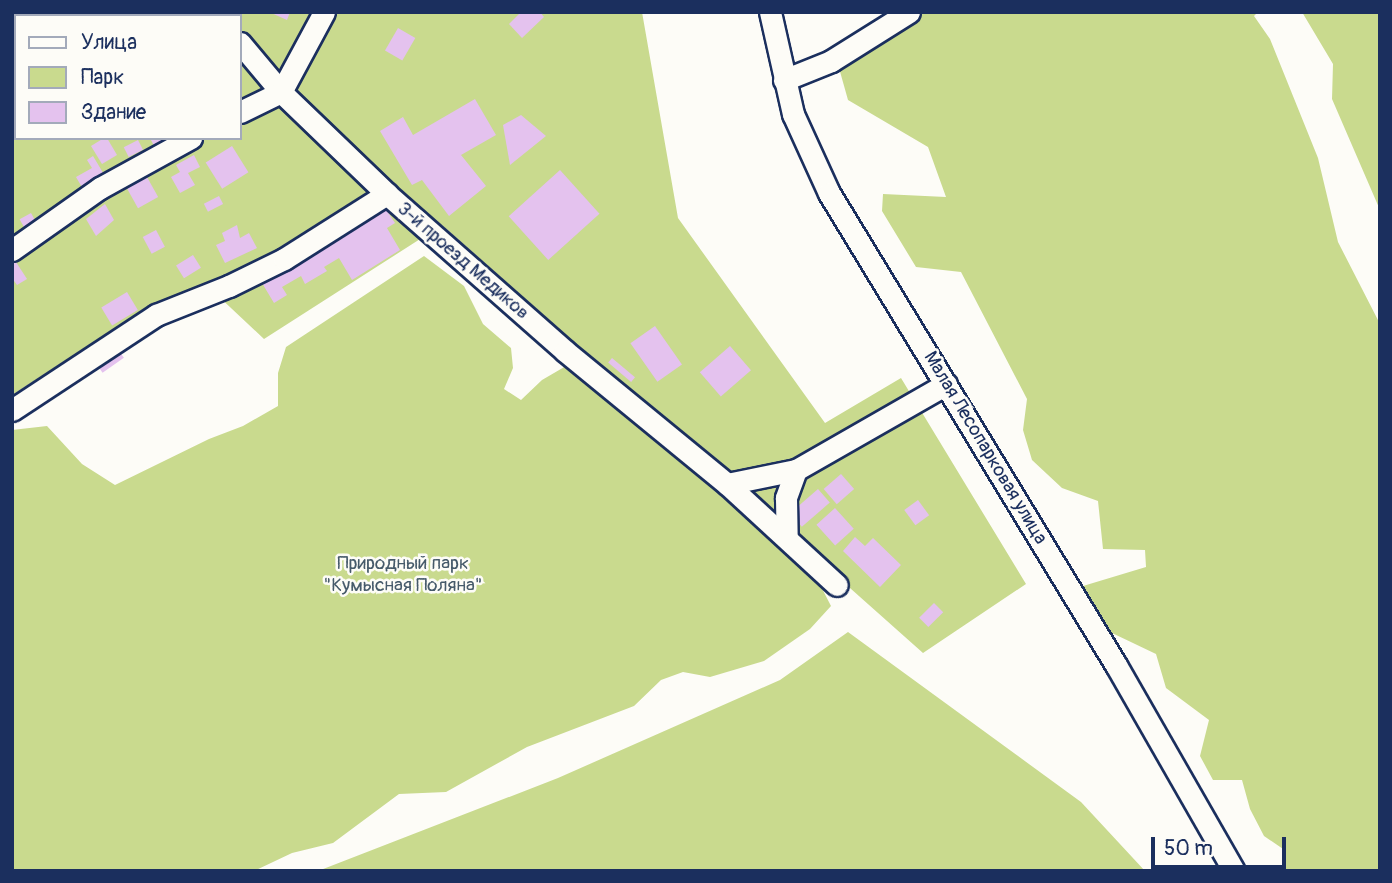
<!DOCTYPE html>
<meta charset="utf-8">
<style>
body{margin:0}
#map{position:relative;width:1392px;height:883px;overflow:hidden;background:#fdfcf7;font-family:Pangolin,sans-serif}
div>[style]{position:absolute}
.green>*{inset:0;background:#c9da8e}
.building>*{inset:0;background:#e4c2ee;transform-origin:0 0}
.roads{filter:drop-shadow(2px 0 #1b2f5e) drop-shadow(-2px 0 #1b2f5e) drop-shadow(0 2px #1b2f5e) drop-shadow(0 -2px #1b2f5e)}
.minor>*{height:21px;margin:-10.5px;padding:0 10.5px;transform-origin:10.5px;border-radius:10.5px;background:#fdfcf7}
span{translate:-50% -50%;white-space:nowrap;text-align:center;line-height:1.15;-webkit-text-stroke:5px #fdfcf7;paint-order:stroke}
.street-label{font-size:19px;color:#1b2f5e}
.park-label{font-size:19px;color:#465a6a}
.frame{position:absolute;inset:0;border:14px solid #1b2f5e;pointer-events:none}
.legend{position:absolute;left:14px;top:14px;width:228px;height:126px;box-sizing:border-box;background:#fdfcf7;border:2px solid #a3aaba;margin:0;padding:9px 12px;list-style:none;font-size:21px;color:#1b2f5e}
.legend li{display:flex;align-items:center;gap:14px;height:35px}
.legend b{width:35px;border:2px solid #a3aaba}
.scale{position:absolute;left:1151px;top:837px;width:135px;height:32px;box-sizing:border-box;border:4px solid #1b2f5e;border-top:0;padding-left:9px;font-size:21px;line-height:24px;white-space:nowrap;color:#1b2f5e;-webkit-text-stroke:5px #fdfcf7;paint-order:stroke}
</style>
<div id="map">
<div class="green">
<i style="clip-path:polygon(72px 12px,642px 12px,678px 218px,825px 423px,901px 378px,1026px 584px,923px 653px,442px 225px,264px 339px,215px 293px,149px 307px,12px 395px,12px 48px,16px 46px,16px 138px,240px 138px,240px 16px,66px 16px)"></i>
<i style="clip-path:polygon(923px 12px,1258px 12px,1254px 16px,1270px 39px,1318px 158px,1338px 242px,1380px 324px,1380px 871px,1286px 871px,1286px 851px,1264px 836px,1250px 809px,1242px 780px,1213px 780px,1200px 756px,1209px 720px,1166px 688px,1156px 654px,1112px 633px,1094px 611px,1083px 586px,1146px 567px,1145px 550px,1103px 549px,1098px 501px,1062px 488px,1032px 460px,1023px 430px,1027px 399px,961px 272px,916px 267px,882px 211px,883px 194px,946px 197px,928px 147px,848px 100px,839px 68px,862px 51px,920px 19px)"></i>
<i style="clip-path:polygon(1302px 12px,1380px 12px,1380px 210px,1332px 99px,1333px 64px)"></i>
<i style="clip-path:polygon(424px 256px,464px 286px,483px 324px,511px 348px,513px 368px,504px 389px,521px 400px,542px 380px,566px 366px,814px 573px,831px 606px,810px 629px,764px 661px,710px 677px,683px 672px,661px 680px,634px 706px,527px 747px,446px 792px,399px 794px,333px 843px,292px 853px,254px 871px,12px 871px,12px 430px,47px 426px,82px 464px,115px 485px,209px 439px,243px 426px,278px 406px,278px 373px,286px 347px)"></i>
<i style="clip-path:polygon(848px 632px,1081px 802px,1145px 871px,318px 871px,558px 778px,780px 680px)"></i>
</div>
<div class="building">
<i style="clip-path:polygon(86px 12px,112px 12px,106px 16px,88px 16px)"></i>
<i style="clip-path:polygon(269px 12px,290px 12px,287px 20px)"></i>
<i style="clip-path:polygon(521px 12px,540px 12px,544px 17px,522px 38px,509px 24px)"></i>
<i style="left:398px;top:28px;width:20px;height:26px;rotate:30deg"></i>
<i style="clip-path:polygon(475px 99px,496px 135px,461px 155px,486px 186px,449px 216px,422px 180px,412px 185px,380px 131px,403px 117px,413px 135px)"></i>
<i style="clip-path:polygon(521px 115px,546px 136px,510px 165px,503px 125px)"></i>
<i style="clip-path:polygon(104px 138px,107px 138px,117px 155px,102px 164px,91px 146px)"></i>
<i style="clip-path:polygon(150px 138px,172px 138px,155px 148px)"></i>
<i style="left:138px;top:140px;width:11px;height:16px;rotate:63deg"></i>
<i style="left:232px;top:146px;width:31px;height:31px;rotate:58deg"></i>
<i style="clip-path:polygon(194px 155px,200px 167px,188px 173px,195px 185px,180px 193px,171px 177px,180px 172px,176px 165px)"></i>
<i style="clip-path:polygon(93px 156px,105px 176px,83px 189px,76px 177px,92px 168px,87px 160px)"></i>
<i style="left:560px;top:170px;width:59px;height:69px;rotate:48deg"></i>
<i style="left:147px;top:177px;width:23px;height:23px;rotate:61deg"></i>
<i style="left:219px;top:196px;width:9px;height:17px;rotate:63deg"></i>
<i style="clip-path:polygon(381px 202px,395px 223px,387px 228px,400px 250px,352px 280px,339px 258px,324px 267px,327px 271px,305px 284px,301px 276px,282px 287px,287px 295px,274px 303px,259px 278px)"></i>
<i style="clip-path:polygon(105px 204px,114px 220px,96px 236px,86px 219px)"></i>
<i style="left:31px;top:213px;width:10px;height:13px;rotate:61deg"></i>
<i style="clip-path:polygon(237px 225px,240px 238px,249px 233px,257px 248px,225px 263px,216px 245px,225px 241px,222px 233px)"></i>
<i style="left:156px;top:230px;width:19px;height:15px;rotate:62deg"></i>
<i style="left:193px;top:255px;width:15px;height:20px;rotate:58deg"></i>
<i style="clip-path:polygon(16px 262px,27px 279px,17px 285px,12px 278px,12px 264px)"></i>
<i style="left:127px;top:292px;width:21px;height:30px;rotate:59deg"></i>
<i style="left:655px;top:326px;width:47px;height:30px;rotate:55deg"></i>
<i style="left:730px;top:346px;width:32px;height:40px;rotate:49deg"></i>
<i style="left:117px;top:348px;width:12px;height:26px;rotate:55deg"></i>
<i style="left:612px;top:358px;width:30px;height:6px;rotate:40deg"></i>
<i style="left:841px;top:474px;width:20px;height:23px;rotate:49deg"></i>
<i style="left:818px;top:489px;width:18px;height:37px;rotate:49deg"></i>
<i style="left:918px;top:500px;width:19px;height:17px;rotate:54deg"></i>
<i style="left:835px;top:508px;width:28px;height:25px;rotate:48deg"></i>
<i style="clip-path:polygon(855px 537px,865px 546px,873px 538px,901px 565px,880px 587px,843px 551px)"></i>
<i style="left:934px;top:603px;width:13px;height:21px;rotate:45deg"></i>
</div>
<div class="roads">
<div class="minor">
<i style="left:214px;top:12px;width:5px;rotate:53deg"></i>
<i style="left:770px;top:12px;width:105px;rotate:77.3deg"></i>
<i style="left:793px;top:114px;width:87px;rotate:65.5deg"></i>
<i style="left:829px;top:193px;width:552px;rotate:58.7deg"></i>
<i style="left:1116px;top:665px;width:237px;rotate:60.2deg"></i>
<i style="left:29px;top:16px;width:6px;rotate:-45deg"></i>
<i style="left:12px;top:31px;width:5px;rotate:-37deg"></i>
<i style="left:240px;top:43px;width:64px;rotate:50.1deg"></i>
<i style="left:281px;top:92px;width:147px;rotate:43.9deg"></i>
<i style="left:387px;top:194px;width:237px;rotate:41.4deg"></i>
<i style="left:565px;top:351px;width:210px;rotate:39.4deg"></i>
<i style="left:727px;top:484px;width:149px;rotate:42.6deg"></i>
<i style="left:784px;top:80px;width:51px;rotate:-22deg"></i>
<i style="left:831px;top:61px;width:92px;rotate:-32.1deg"></i>
<i style="left:240px;top:112px;width:46px;rotate:-26deg"></i>
<i style="left:281px;top:92px;width:91px;rotate:-61.7deg"></i>
<i style="left:12px;top:250px;width:108px;rotate:-35.2deg"></i>
<i style="left:100px;top:188px;width:104px;rotate:-28.8deg"></i>
<i style="left:12px;top:410px;width:173px;rotate:-33.4deg"></i>
<i style="left:156px;top:315px;width:79px;rotate:-21.7deg"></i>
<i style="left:229px;top:286px;width:61px;rotate:-26.1deg"></i>
<i style="left:284px;top:259px;width:122px;rotate:-32.3deg"></i>
<i style="left:796px;top:470px;width:173px;rotate:-29.8deg"></i>
<i style="left:727px;top:484px;width:70px;rotate:-11.5deg"></i>
<i style="left:796px;top:470px;width:30px;rotate:110deg"></i>
<i style="left:786px;top:498px;width:39px;rotate:89deg"></i>
</div>
</div>
<div class="street-label">
<span style="left:463px;top:261px;rotate:41deg">3-й проезд Медиков</span>
<span style="left:985px;top:448px;rotate:59deg">Малая Лесопарковая улица</span>
</div>
<div class="park-label">
<span style="left:403px;top:575px">Природный парк<br>"Кумысная Поляна"</span>
</div>
<div class="frame"></div>
<ul class="legend">
<li><b style="height:9px;background:#fdfcf7"></b>Улица</li>
<li><b style="height:19px;background:#c9da8e"></b>Парк</li>
<li><b style="height:19px;background:#e4c2ee"></b>Здание</li>
</ul>
<div class="scale">50 m</div>
</div>
